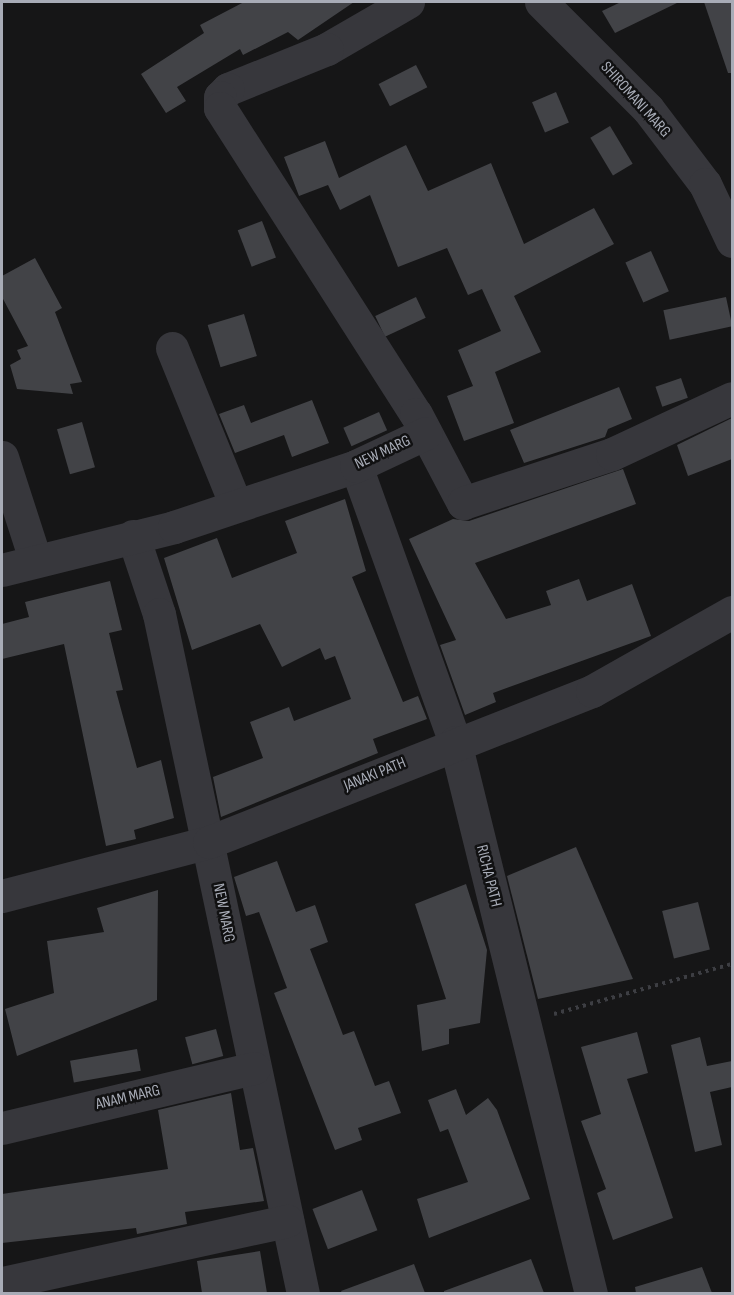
<!DOCTYPE html>
<style>
body{margin:0}
#map{position:relative;width:734px;height:1295px;overflow:hidden;background:#161617;font-family:"Sofia Sans Condensed",sans-serif}
div>[style]{position:absolute}
.building>*{inset:0;background:#424347;transform-origin:0 0}
.path>*{height:4px;margin-top:-2px;transform-origin:0;background:repeating-linear-gradient(90deg,#3d3e43 0 3px,transparent 0 7.5px)}
.minor>*{height:33px;margin:-16.5px;padding:0 16.5px;transform-origin:16.5px;border-radius:16.5px;background:#37373c}
span{translate:-50% -50%;white-space:nowrap;text-align:center;line-height:1.15;-webkit-text-stroke:5px #111112;paint-order:stroke}
.street-label{font-size:16px;color:#a8acb7}
.frame{position:absolute;inset:0;border:3px solid #a8acb7;pointer-events:none}
</style>
<div id="map">
<div class="building">
<i style="clip-path:polygon(244px 2px,354px 2px,298px 40px,288px 32px,243px 55px,240px 49px,177px 87px,186px 101px,166px 113px,141px 74px,204px 33px,200px 25px)"></i>
<i style="clip-path:polygon(621px 2px,679px 2px,615px 33px,602px 11px)"></i>
<i style="clip-path:polygon(704px 2px,732px 2px,732px 73px,728px 73px)"></i>
<i style="left:416px;top:65px;width:25px;height:42px;rotate:63deg"></i>
<i style="left:556px;top:92px;width:33px;height:26px;rotate:67deg"></i>
<i style="left:610px;top:126px;width:44px;height:23px;rotate:59deg"></i>
<i style="clip-path:polygon(325px 141px,339px 178px,406px 145px,428px 191px,491px 163px,524px 244px,594px 208px,614px 244px,514px 296px,541px 352px,495px 372px,514px 423px,464px 441px,447px 396px,473px 386px,458px 350px,501px 331px,482px 289px,468px 295px,447px 248px,398px 267px,370px 195px,340px 210px,328px 185px,299px 196px,284px 157px)"></i>
<i style="left:262px;top:221px;width:39px;height:26px;rotate:69deg"></i>
<i style="left:651px;top:251px;width:44px;height:28px;rotate:66deg"></i>
<i style="clip-path:polygon(35px 258px,62px 308px,55px 312px,82px 382px,70px 384px,73px 394px,17px 389px,10px 365px,21px 359px,17px 350px,28px 346px,2px 297px,2px 276px)"></i>
<i style="left:416px;top:297px;width:23px;height:45px;rotate:65deg"></i>
<i style="left:726px;top:297px;width:30px;height:64px;rotate:78deg"></i>
<i style="left:244px;top:314px;width:44px;height:38px;rotate:73deg"></i>
<i style="left:681px;top:378px;width:21px;height:27px;rotate:71deg"></i>
<i style="clip-path:polygon(619px 387px,632px 419px,608px 429px,605px 437px,524px 463px,510px 430px)"></i>
<i style="clip-path:polygon(312px 400px,329px 443px,292px 457px,284px 435px,235px 453px,219px 414px,244px 405px,251px 423px)"></i>
<i style="left:379px;top:412px;width:20px;height:39px;rotate:66deg"></i>
<i style="clip-path:polygon(732px 418px,732px 459px,688px 476px,677px 445px)"></i>
<i style="left:82px;top:422px;width:47px;height:26px;rotate:74deg"></i>
<i style="clip-path:polygon(623px 469px,636px 504px,475px 563px,506px 619px,551px 605px,546px 591px,579px 579px,587px 601px,632px 584px,651px 636px,493px 693px,496px 702px,465px 715px,440px 645px,456px 640px,409px 539px,453px 519px,469px 521px)"></i>
<i style="clip-path:polygon(345px 499px,366px 571px,352px 577px,403px 702px,418px 696px,427px 719px,373px 739px,378px 753px,221px 817px,213px 777px,263px 758px,250px 722px,289px 707px,294px 721px,351px 699px,335px 656px,325px 660px,320px 648px,282px 667px,260px 624px,192px 650px,164px 558px,217px 538px,232px 578px,297px 553px,285px 521px)"></i>
<i style="clip-path:polygon(110px 581px,122px 630px,109px 633px,123px 690px,116px 691px,137px 768px,161px 760px,174px 818px,134px 830px,136px 839px,106px 846px,64px 644px,2px 659px,2px 624px,29px 617px,25px 602px)"></i>
<i style="clip-path:polygon(576px 847px,633px 979px,538px 999px,507px 876px)"></i>
<i style="clip-path:polygon(277px 861px,296px 912px,315px 905px,328px 942px,310px 949px,343px 1035px,354px 1031px,375px 1086px,389px 1081px,401px 1113px,358px 1128px,362px 1140px,335px 1150px,274px 993px,287px 988px,259px 912px,246px 916px,234px 877px)"></i>
<i style="clip-path:polygon(466px 884px,487px 950px,480px 1023px,449px 1029px,449px 1044px,422px 1051px,417px 1005px,446px 999px,415px 904px)"></i>
<i style="clip-path:polygon(158px 890px,157px 1000px,17px 1056px,5px 1009px,54px 993px,47px 941px,104px 932px,97px 908px)"></i>
<i style="left:698px;top:902px;width:49px;height:37px;rotate:76deg"></i>
<i style="left:216px;top:1029px;width:28px;height:32px;rotate:75deg"></i>
<i style="clip-path:polygon(637px 1032px,648px 1073px,627px 1079px,673px 1218px,613px 1240px,597px 1193px,606px 1189px,581px 1121px,601px 1114px,581px 1047px)"></i>
<i style="clip-path:polygon(700px 1037px,707px 1066px,732px 1061px,732px 1087px,710px 1092px,722px 1145px,695px 1152px,671px 1045px)"></i>
<i style="left:137px;top:1049px;width:22px;height:68px;rotate:80deg"></i>
<i style="clip-path:polygon(456px 1089px,466px 1115px,488px 1098px,497px 1110px,530px 1199px,429px 1238px,417px 1199px,468px 1182px,448px 1129px,440px 1132px,428px 1100px)"></i>
<i style="clip-path:polygon(231px 1093px,240px 1150px,253px 1148px,264px 1201px,185px 1212px,187px 1224px,137px 1234px,136px 1228px,2px 1243px,2px 1194px,168px 1169px,158px 1110px)"></i>
<i style="left:362px;top:1190px;width:43px;height:53px;rotate:69deg"></i>
<i style="clip-path:polygon(260px 1251px,267px 1293px,202px 1293px,197px 1261px)"></i>
<i style="clip-path:polygon(531px 1259px,544px 1293px,444px 1293px,444px 1291px)"></i>
<i style="clip-path:polygon(414px 1264px,425px 1293px,342px 1293px,341px 1291px)"></i>
<i style="clip-path:polygon(702px 1267px,712px 1293px,636px 1293px,635px 1287px)"></i>
</div>
<div class="path">
<i style="left:554px;top:1014px;width:185px;rotate:-15.7deg"></i>
</div>
<div class="minor">
<i style="left:408px;top:2px;width:94px;rotate:149.9deg"></i>
<i style="left:327px;top:49px;width:107px;rotate:158deg"></i>
<i style="left:228px;top:89px;width:11px;rotate:135deg"></i>
<i style="left:220px;top:97px;width:11px;rotate:90deg"></i>
<i style="left:220px;top:108px;width:363px;rotate:57.4deg"></i>
<i style="left:416px;top:414px;width:101px;rotate:62.2deg"></i>
<i style="left:463px;top:503px;width:157px;rotate:-18.2deg"></i>
<i style="left:612px;top:454px;width:132px;rotate:-25deg"></i>
<i style="left:541px;top:2px;width:151px;rotate:45deg"></i>
<i style="left:648px;top:109px;width:94px;rotate:52.8deg"></i>
<i style="left:705px;top:184px;width:63px;rotate:64.7deg"></i>
<i style="left:172px;top:348px;width:170px;rotate:67.9deg"></i>
<i style="left:2px;top:457px;width:107px;rotate:72.1deg"></i>
<i style="left:356px;top:466px;width:293px;rotate:70.3deg"></i>
<i style="left:455px;top:742px;width:569px;rotate:76.16deg"></i>
<i style="left:133px;top:536px;width:82px;rotate:71.6deg"></i>
<i style="left:159px;top:614px;width:695px;rotate:78.04deg"></i>
<i style="left:2px;top:570px;width:177px;rotate:-14deg"></i>
<i style="left:174px;top:527px;width:192px;rotate:-18.5deg"></i>
<i style="left:356px;top:466px;width:77px;rotate:-25.2deg"></i>
<i style="left:2px;top:896px;width:214px;rotate:-14.6deg"></i>
<i style="left:209px;top:842px;width:412px;rotate:-21.5deg"></i>
<i style="left:592px;top:691px;width:161px;rotate:-29.4deg"></i>
<i style="left:2px;top:1128px;width:259px;rotate:-13.4deg"></i>
<i style="left:2px;top:1283px;width:292px;rotate:-12.3deg"></i>
</div>
<div class="street-label">
<span style="left:635px;top:100px;rotate:48deg">SHIROMANI MARG</span>
<span style="left:383px;top:453px;rotate:-25deg">NEW MARG</span>
<span style="left:375px;top:775px;rotate:-22deg">JANAKI PATH</span>
<span style="left:488px;top:876px;rotate:76deg">RICHA PATH</span>
<span style="left:223px;top:913px;rotate:79deg">NEW MARG</span>
<span style="left:128px;top:1098px;rotate:-13deg">ANAM MARG</span>
</div>
<div class="frame"></div>
</div>
